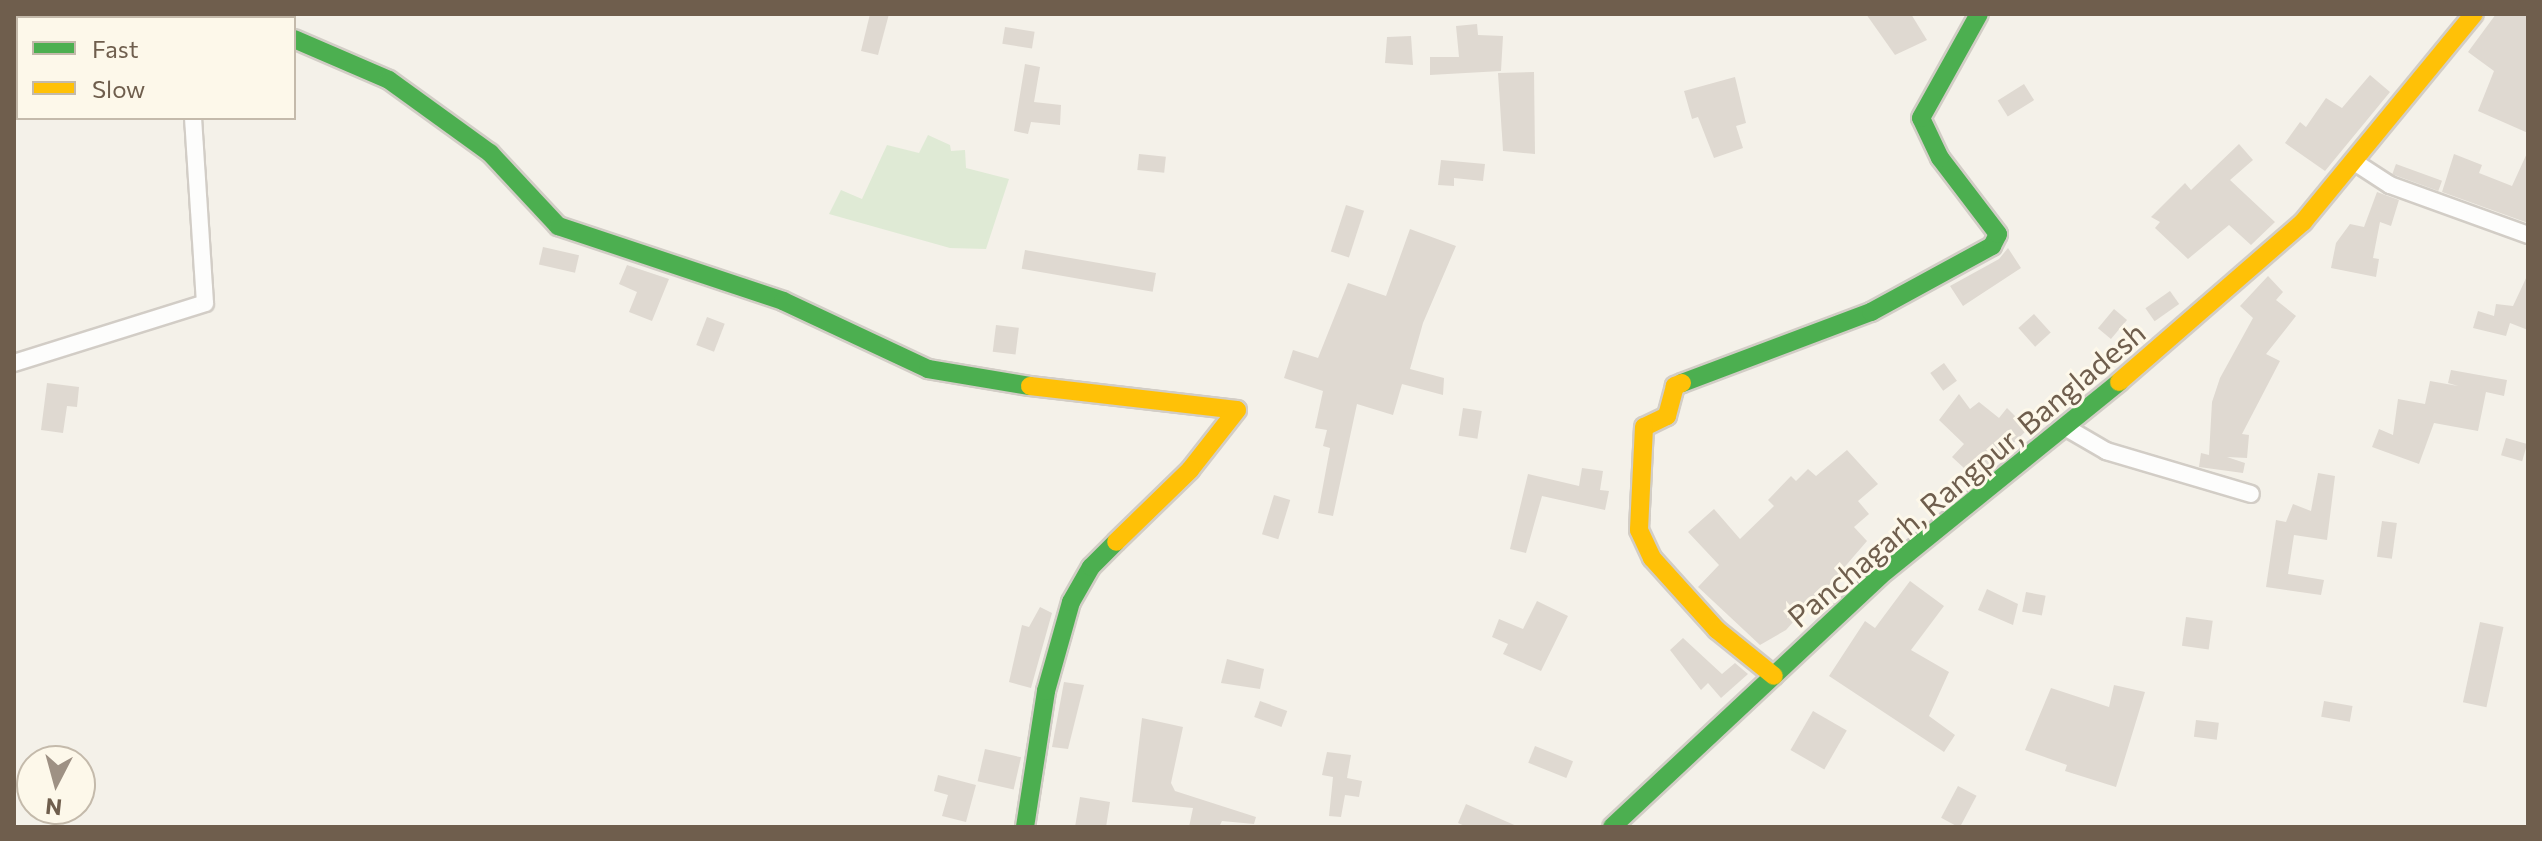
<!DOCTYPE html>
<style>
body{margin:0}
#map{position:relative;width:2542px;height:841px;overflow:hidden;background:#f4f1e9;font-family:Commissioner,sans-serif}
div>[style]{position:absolute}
.green>*{inset:0;background:#dfead5}
.building>*{inset:0;background:#dfd9d1;transform-origin:0 0}
.roads{filter:drop-shadow(2px 0 #d2cdc6) drop-shadow(-2px 0 #d2cdc6) drop-shadow(0 2px #d2cdc6) drop-shadow(0 -2px #d2cdc6)}
.street>*{height:16px;margin:-8px;padding:0 8px;transform-origin:8px;border-radius:8px;background:#fdfdfc}
.fast>*{height:18px;margin:-9px;padding:0 9px;transform-origin:9px;border-radius:9px;background:#4caf50}
.slow>*{height:18px;margin:-9px;padding:0 9px;transform-origin:9px;border-radius:9px;background:#ffc107}
span{translate:-50% -50%;white-space:nowrap;text-align:center;line-height:1.15;-webkit-text-stroke:6px #fdf8ea;paint-order:stroke}
.street-label{font-size:30px;color:#6f5e4d}
.frame{position:absolute;inset:0;border:16px solid #6f5e4d;pointer-events:none}
.legend{position:absolute;left:16px;top:16px;width:280px;height:104px;box-sizing:border-box;background:#fdf8ea;border:2px solid #c4baab;margin:0;padding:10px 14px;list-style:none;font-size:24px;color:#6f5e4d}
.legend li{display:flex;align-items:center;gap:16px;height:40px}
.legend b{width:40px;border:2px solid #c4baab}
.north{position:absolute;left:16px;top:745px;width:80px;height:80px;box-sizing:border-box;background:#fdf8ea;border:2px solid #c4baab;border-radius:50%;rotate:186deg;font-size:22px;font-weight:700;line-height:32px;text-align:center;color:#6f5e4d}
.north::after{content:'';display:block;margin:auto;width:28px;height:36px;background:#9e9184;clip-path:polygon(50% 0,100% 100%,50% 72%,0 100%)}
</style>
<div id="map">
<div class="green">
<i style="clip-path:polygon(928px 135px,950px 145px,951px 151px,965px 150px,966px 168px,1009px 179px,986px 249px,950px 248px,829px 214px,841px 190px,862px 199px,887px 145px,919px 153px)"></i>
</div>
<div class="building">
<i style="clip-path:polygon(870px 14px,889px 14px,878px 55px,861px 51px)"></i>
<i style="clip-path:polygon(1866px 14px,1911px 14px,1927px 40px,1895px 55px)"></i>
<i style="clip-path:polygon(2496px 14px,2528px 14px,2528px 133px,2478px 111px,2494px 71px,2468px 52px)"></i>
<i style="clip-path:polygon(1477px 24px,1478px 35px,1503px 36px,1501px 71px,1430px 75px,1430px 57px,1459px 57px,1456px 26px)"></i>
<i style="left:1005px;top:27px;width:30px;height:17px;rotate:9deg"></i>
<i style="clip-path:polygon(1411px 36px,1413px 65px,1385px 63px,1387px 37px)"></i>
<i style="clip-path:polygon(1025px 64px,1040px 67px,1034px 102px,1061px 105px,1060px 125px,1031px 122px,1028px 134px,1014px 131px)"></i>
<i style="clip-path:polygon(1534px 72px,1535px 154px,1503px 151px,1498px 73px)"></i>
<i style="clip-path:polygon(2370px 75px,2390px 92px,2325px 171px,2285px 143px,2300px 122px,2306px 127px,2326px 98px,2342px 108px)"></i>
<i style="clip-path:polygon(1735px 77px,1746px 123px,1736px 126px,1743px 148px,1714px 158px,1698px 117px,1692px 119px,1684px 91px)"></i>
<i style="left:2024px;top:84px;width:19px;height:31px;rotate:58deg"></i>
<i style="clip-path:polygon(2239px 144px,2253px 160px,2230px 180px,2275px 222px,2251px 245px,2229px 225px,2188px 259px,2155px 228px,2160px 222px,2151px 217px,2185px 183px,2191px 190px)"></i>
<i style="clip-path:polygon(2528px 151px,2528px 223px,2442px 192px,2454px 154px,2482px 165px,2479px 173px,2512px 186px)"></i>
<i style="left:1139px;top:154px;width:27px;height:16px;rotate:6deg"></i>
<i style="clip-path:polygon(1441px 160px,1485px 164px,1483px 181px,1454px 178px,1454px 186px,1438px 185px)"></i>
<i style="left:2396px;top:164px;width:49px;height:11px;rotate:20deg"></i>
<i style="clip-path:polygon(2377px 192px,2399px 200px,2391px 226px,2380px 222px,2373px 258px,2379px 259px,2376px 277px,2331px 268px,2336px 243px,2350px 224px,2364px 227px)"></i>
<i style="left:1346px;top:205px;width:19px;height:49px;rotate:18deg"></i>
<i style="clip-path:polygon(1410px 229px,1456px 246px,1423px 323px,1410px 369px,1444px 378px,1443px 395px,1402px 384px,1393px 415px,1357px 404px,1333px 516px,1318px 513px,1330px 448px,1323px 446px,1327px 430px,1315px 428px,1323px 391px,1284px 378px,1293px 350px,1318px 358px,1348px 283px,1386px 296px)"></i>
<i style="left:543px;top:247px;width:37px;height:18px;rotate:13deg"></i>
<i style="clip-path:polygon(2008px 248px,2021px 268px,1963px 306px,1950px 286px,1999px 259px)"></i>
<i style="left:1025px;top:250px;width:133px;height:19px;rotate:10deg"></i>
<i style="clip-path:polygon(627px 265px,669px 279px,652px 321px,629px 312px,637px 292px,619px 284px)"></i>
<i style="clip-path:polygon(2528px 274px,2528px 330px,2510px 323px,2506px 336px,2473px 328px,2478px 311px,2494px 316px,2496px 304px,2513px 306px)"></i>
<i style="clip-path:polygon(2268px 276px,2283px 292px,2276px 300px,2296px 316px,2266px 354px,2280px 361px,2242px 434px,2249px 435px,2247px 458px,2227px 457px,2245px 463px,2243px 473px,2199px 467px,2201px 453px,2209px 455px,2212px 402px,2220px 378px,2253px 318px,2240px 306px)"></i>
<i style="left:2170px;top:291px;width:16px;height:30px;rotate:55deg"></i>
<i style="left:2114px;top:309px;width:17px;height:25px;rotate:40deg"></i>
<i style="left:2034px;top:314px;width:25px;height:21px;rotate:48deg"></i>
<i style="left:707px;top:317px;width:19px;height:30px;rotate:21deg"></i>
<i style="left:996px;top:325px;width:23px;height:27px;rotate:7deg"></i>
<i style="left:1944px;top:363px;width:22px;height:17px;rotate:54deg"></i>
<i style="clip-path:polygon(2451px 370px,2507px 380px,2504px 396px,2486px 392px,2478px 431px,2434px 423px,2419px 464px,2372px 447px,2379px 429px,2393px 435px,2398px 399px,2425px 404px,2430px 381px,2458px 386px,2448px 383px)"></i>
<i style="clip-path:polygon(47px 383px,79px 387px,77px 407px,67px 406px,63px 433px,41px 430px)"></i>
<i style="clip-path:polygon(1959px 394px,1970px 409px,1979px 402px,1999px 418px,2007px 408px,2028px 429px,1976px 479px,1952px 457px,1964px 444px,1939px 420px)"></i>
<i style="left:1463px;top:408px;width:19px;height:28px;rotate:9deg"></i>
<i style="left:2506px;top:438px;width:22px;height:18px;rotate:16deg"></i>
<i style="clip-path:polygon(1847px 450px,1878px 484px,1858px 501px,1869px 514px,1854px 527px,1867px 541px,1829px 585px,1832px 589px,1813px 607px,1810px 603px,1786px 630px,1760px 645px,1698px 587px,1719px 565px,1688px 532px,1714px 509px,1740px 539px,1774px 506px,1768px 500px,1791px 476px,1796px 481px,1808px 469px,1816px 476px)"></i>
<i style="clip-path:polygon(1582px 468px,1603px 471px,1600px 490px,1609px 491px,1605px 510px,1542px 496px,1526px 553px,1510px 549px,1528px 474px,1579px 486px)"></i>
<i style="clip-path:polygon(2318px 473px,2335px 476px,2327px 540px,2294px 535px,2288px 574px,2324px 580px,2321px 595px,2266px 587px,2276px 520px,2286px 522px,2293px 504px,2311px 511px)"></i>
<i style="left:1274px;top:495px;width:17px;height:41px;rotate:17deg"></i>
<i style="left:2382px;top:521px;width:15px;height:36px;rotate:8deg"></i>
<i style="clip-path:polygon(1910px 581px,1944px 606px,1911px 650px,1949px 672px,1929px 716px,1955px 735px,1944px 752px,1829px 676px,1865px 621px,1875px 628px)"></i>
<i style="clip-path:polygon(1987px 589px,2018px 604px,2013px 625px,1978px 610px)"></i>
<i style="left:2026px;top:592px;width:20px;height:20px;rotate:11deg"></i>
<i style="clip-path:polygon(1537px 601px,1568px 616px,1541px 671px,1503px 654px,1508px 644px,1492px 637px,1499px 619px,1523px 629px)"></i>
<i style="clip-path:polygon(1040px 607px,1052px 613px,1031px 688px,1009px 682px,1022px 625px,1029px 627px)"></i>
<i style="left:2186px;top:617px;width:27px;height:29px;rotate:8deg"></i>
<i style="left:2480px;top:622px;width:24px;height:82px;rotate:12deg"></i>
<i style="clip-path:polygon(1683px 638px,1722px 674px,1735px 663px,1748px 674px,1721px 698px,1708px 683px,1701px 690px,1670px 650px)"></i>
<i style="clip-path:polygon(1227px 659px,1264px 669px,1260px 689px,1221px 683px)"></i>
<i style="clip-path:polygon(1064px 682px,1084px 685px,1068px 749px,1052px 747px)"></i>
<i style="clip-path:polygon(2114px 685px,2145px 692px,2116px 787px,2065px 771px,2067px 765px,2025px 750px,2051px 688px,2109px 707px)"></i>
<i style="left:1260px;top:701px;width:29px;height:17px;rotate:20deg"></i>
<i style="left:2324px;top:701px;width:29px;height:16px;rotate:10deg"></i>
<i style="left:1813px;top:711px;width:39px;height:45px;rotate:30deg"></i>
<i style="clip-path:polygon(1142px 718px,1183px 727px,1171px 783px,1175px 791px,1256px 817px,1254px 824px,1222px 821px,1219px 827px,1189px 827px,1193px 808px,1132px 802px)"></i>
<i style="left:2196px;top:720px;width:23px;height:17px;rotate:7deg"></i>
<i style="left:1535px;top:746px;width:41px;height:18px;rotate:22deg"></i>
<i style="left:985px;top:749px;width:37px;height:33px;rotate:13deg"></i>
<i style="clip-path:polygon(1327px 752px,1351px 755px,1347px 778px,1362px 781px,1359px 797px,1345px 795px,1341px 817px,1329px 816px,1333px 777px,1322px 775px)"></i>
<i style="clip-path:polygon(938px 775px,976px 785px,966px 822px,942px 816px,948px 795px,934px 791px)"></i>
<i style="left:1958px;top:786px;width:21px;height:36px;rotate:28deg"></i>
<i style="clip-path:polygon(1080px 797px,1110px 802px,1106px 827px,1075px 827px)"></i>
<i style="clip-path:polygon(1466px 804px,1519px 827px,1467px 827px,1458px 823px)"></i>
</div>
<div class="roads">
<div class="street">
<i style="left:235px;top:14px;width:10px;rotate:24deg"></i>
<i style="left:221px;top:18px;width:4px;rotate:-63deg"></i>
<i style="left:2353px;top:161px;width:44px;rotate:33deg"></i>
<i style="left:2390px;top:185px;width:147px;rotate:19.9deg"></i>
<i style="left:14px;top:363px;width:200px;rotate:-17.4deg"></i>
<i style="left:205px;top:303px;width:185px;rotate:-93.7deg"></i>
<i style="left:2065px;top:427px;width:48px;rotate:30.3deg"></i>
<i style="left:2106px;top:451px;width:151px;rotate:16.5deg"></i>
</div>
<div class="fast">
<i style="left:294px;top:39px;width:103px;rotate:23.3deg"></i>
<i style="left:389px;top:80px;width:125px;rotate:35.9deg"></i>
<i style="left:490px;top:153px;width:100px;rotate:47deg"></i>
<i style="left:558px;top:226px;width:237px;rotate:18.4deg"></i>
<i style="left:783px;top:301px;width:160px;rotate:25.1deg"></i>
<i style="left:928px;top:369px;width:103px;rotate:9.5deg"></i>
<i style="left:1682px;top:383px;width:202px;rotate:-20.6deg"></i>
<i style="left:1871px;top:312px;width:138px;rotate:-28.6deg"></i>
<i style="left:1992px;top:246px;width:13px;rotate:-63deg"></i>
<i style="left:1998px;top:234px;width:96px;rotate:-127.3deg"></i>
<i style="left:1940px;top:158px;width:44px;rotate:-115.4deg"></i>
<i style="left:1921px;top:118px;width:119px;rotate:-60.9deg"></i>
<i style="left:1025px;top:827px;width:138px;rotate:-81.2deg"></i>
<i style="left:1046px;top:691px;width:92px;rotate:-74.3deg"></i>
<i style="left:1071px;top:602px;width:40px;rotate:-60.3deg"></i>
<i style="left:1091px;top:567px;width:35px;rotate:-45deg"></i>
<i style="left:1612px;top:827px;width:375px;rotate:-43.1deg"></i>
<i style="left:1886px;top:571px;width:300px;rotate:-39deg"></i>
</div>
<div class="slow">
<i style="left:2119px;top:382px;width:244px;rotate:-41deg"></i>
<i style="left:2303px;top:222px;width:269px;rotate:-50.6deg"></i>
<i style="left:1682px;top:383px;width:8px;rotate:157deg"></i>
<i style="left:1675px;top:386px;width:31px;rotate:105deg"></i>
<i style="left:1667px;top:416px;width:25px;rotate:154deg"></i>
<i style="left:1644px;top:427px;width:103px;rotate:92.8deg"></i>
<i style="left:1639px;top:530px;width:31px;rotate:65deg"></i>
<i style="left:1652px;top:558px;width:97px;rotate:47.9deg"></i>
<i style="left:1717px;top:630px;width:73px;rotate:38.9deg"></i>
<i style="left:1030px;top:386px;width:208px;rotate:6.6deg"></i>
<i style="left:1237px;top:410px;width:76px;rotate:128.1deg"></i>
<i style="left:1190px;top:470px;width:103px;rotate:135.8deg"></i>
</div>
</div>
<div class="street-label">
<span style="left:1966px;top:474px;rotate:-40deg">Panchagarh, Rangpur, Bangladesh</span>
</div>
<div class="frame"></div>
<ul class="legend">
<li><b style="height:10px;background:#4caf50"></b>Fast</li>
<li><b style="height:10px;background:#ffc107"></b>Slow</li>
</ul>
<div class="north">N</div>
</div>
